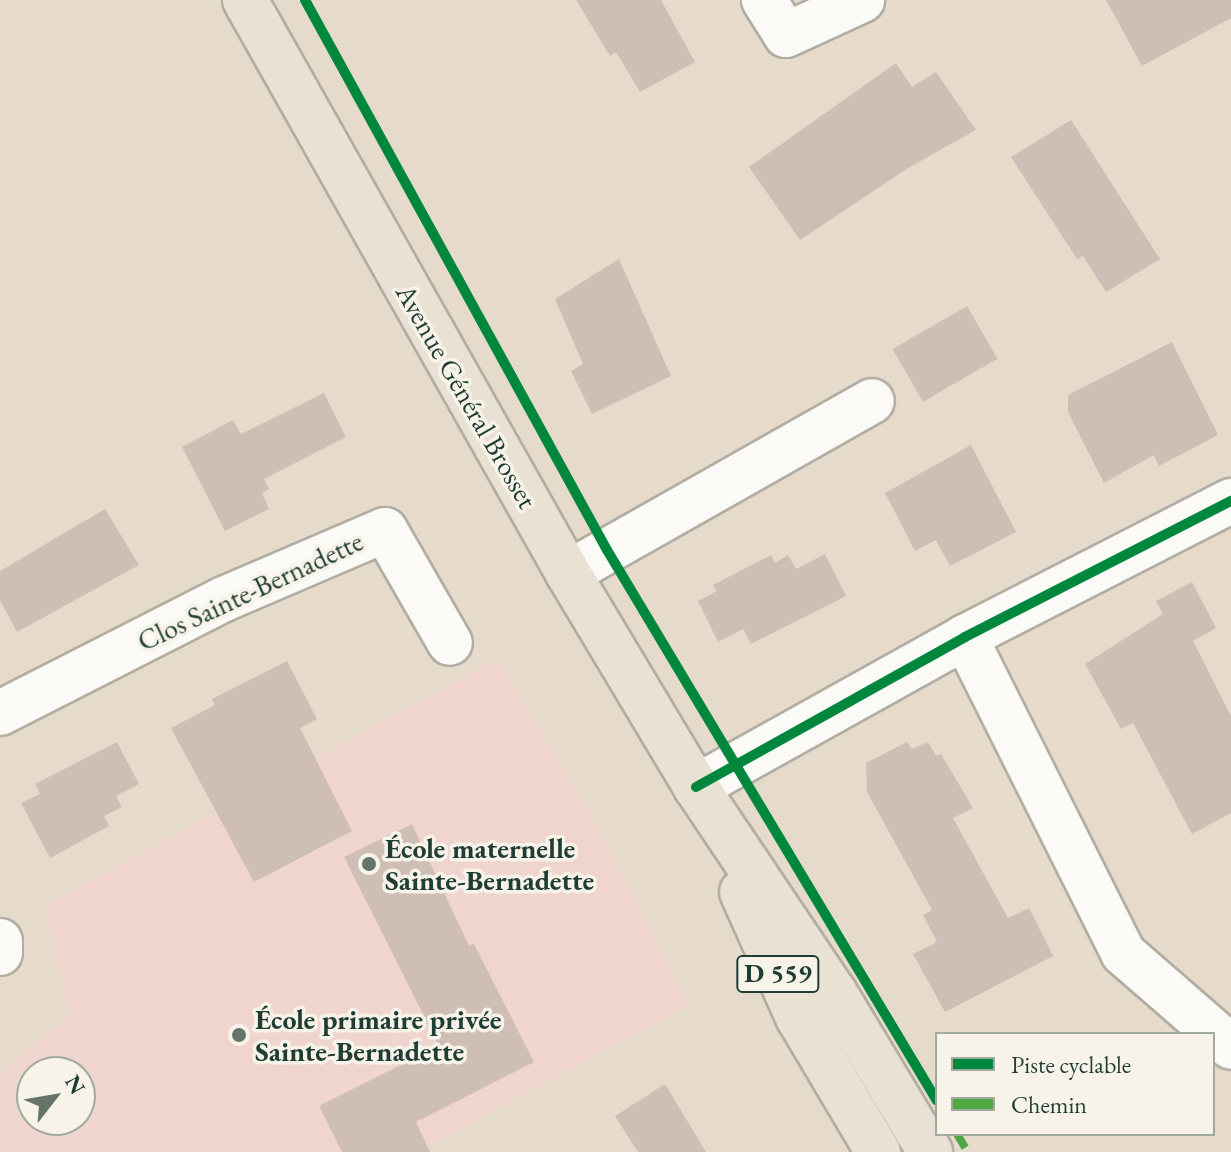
<!DOCTYPE html>
<meta charset="utf-8">
<style>
body{margin:0}
#map{position:relative;width:1231px;height:1152px;overflow:hidden;background:#e6dbcb;font-family:"EB Garamond",serif}
div>[style]{position:absolute}
.built>*{inset:0;background:#efd5ce}
.building>*{inset:0;background:#cebeb5;transform-origin:0 0}
.roads{filter:drop-shadow(2px 0 #b1ada2) drop-shadow(-2px 0 #b1ada2) drop-shadow(0 2px #b1ada2) drop-shadow(0 -2px #b1ada2)}
.street>*{height:44px;margin:-22px;padding:0 22px;transform-origin:22px;border-radius:22px;background:#fbfaf7}
.primary>*{height:44px;margin:-22px;padding:0 22px;transform-origin:22px;border-radius:22px;background:#e9e1d4}
.quiet>*{height:8px;margin-top:-4px;transform-origin:0;background:repeating-linear-gradient(90deg,#4fa644 0 16px,transparent 0 24px)}
.cycleway>*{height:10px;margin:-5px;padding:0 5px;transform-origin:5px;border-radius:5px;background:#00873e}
.dots>*{width:22px;height:22px;translate:-50% -50%;box-sizing:border-box;border:4px solid #f7f3e8;border-radius:50%}
span{translate:-50% -50%;white-space:nowrap;text-align:center;line-height:1.15;-webkit-text-stroke:7px #f7f3e8;paint-order:stroke}
.shield-label span{padding:2px 6px;background:#f7f3e8;border:2px solid;border-radius:6px;-webkit-text-stroke-width:0}
.shield-label{font-size:26px;color:#1f3d34;font-weight:700}
.street-label{font-size:28px;color:#1f3d34}
.poi-label{font-size:28px;color:#1f3d34;font-weight:700}
.left{translate:0 -50%;text-align:left}
.legend{position:absolute;left:935px;top:1032px;width:280px;height:104px;box-sizing:border-box;background:#f7f3e8;border:2px solid #a1aaa0;margin:0;padding:10px 14px;list-style:none;font-size:24px;color:#1f3d34}
.legend li{display:flex;align-items:center;gap:16px;height:40px}
.legend b{width:40px;border:2px solid #a1aaa0}
.north{position:absolute;left:16px;top:1056px;width:80px;height:80px;box-sizing:border-box;background:#f7f3e8;border:2px solid #a1aaa0;border-radius:50%;rotate:59deg;font-size:22px;font-weight:700;line-height:32px;text-align:center;color:#1f3d34}
.north::after{content:'';display:block;margin:auto;width:28px;height:36px;background:#657469;clip-path:polygon(50% 0,100% 100%,50% 72%,0 100%)}
</style>
<div id="map">
<div class="built">
<i style="clip-path:polygon(evenodd,497px 659px,595px 822px,688px 1006px,418px 1152px,0 1152px,0 1075px,70px 1014px,44px 906px,497px 659px,32px 1072px,80px 1072px,80px 1120px,32px 1120px,32px 1072px)"></i>
</div>
<div class="building">
<i style="clip-path:polygon(576px 0,661px 0,695px 62px,640px 92px,616px 52px,610px 56px)"></i>
<i style="clip-path:polygon(1106px 0,1231px 0,1231px 18px,1142px 66px)"></i>
<i style="clip-path:polygon(896px 63px,912px 87px,936px 72px,976px 130px,908px 168px,800px 240px,749px 167px)"></i>
<i style="clip-path:polygon(1071px 120px,1160px 259px,1106px 292px,1083px 256px,1077px 259px,1011px 157px)"></i>
<i style="clip-path:polygon(619px 259px,671px 376px,592px 414px,571px 371px,583px 364px,555px 299px)"></i>
<i style="left:967px;top:306px;width:61px;height:86px;rotate:60deg"></i>
<i style="clip-path:polygon(1172px 342px,1218px 435px,1159px 466px,1154px 455px,1104px 483px,1068px 412px,1068px 395px)"></i>
<i style="clip-path:polygon(324px 393px,346px 437px,264px 479px,269px 489px,262px 493px,269px 509px,225px 531px,182px 447px,233px 420px,241px 434px)"></i>
<i style="clip-path:polygon(971px 445px,1016px 532px,950px 566px,936px 540px,915px 551px,885px 493px)"></i>
<i style="clip-path:polygon(105px 509px,139px 565px,17px 632px,0 600px,0 571px)"></i>
<i style="clip-path:polygon(825px 554px,846px 596px,751px 644px,743px 629px,718px 642px,698px 601px,717px 591px,713px 585px,771px 555px,775px 563px,788px 555px,796px 569px)"></i>
<i style="clip-path:polygon(1192px 582px,1216px 628px,1193px 641px,1231px 716px,1231px 813px,1192px 834px,1133px 723px,1121px 729px,1085px 664px,1163px 614px,1156px 601px)"></i>
<i style="clip-path:polygon(287px 661px,317px 719px,300px 728px,352px 831px,254px 882px,171px 728px,215px 705px,212px 699px)"></i>
<i style="clip-path:polygon(117px 742px,139px 784px,116px 796px,122px 807px,104px 816px,109px 826px,50px 858px,21px 803px,40px 794px,35px 784px)"></i>
<i style="clip-path:polygon(907px 742px,912px 749px,928px 742px,936px 756px,941px 754px,973px 808px,953px 818px,1008px 918px,1029px 908px,1053px 956px,945px 1012px,913px 954px,937px 942px,923px 915px,932px 910px,867px 792px,866px 763px)"></i>
<i style="clip-path:polygon(412px 824px,469px 946px,474px 944px,534px 1062px,416px 1122px,430px 1152px,342px 1152px,319px 1106px,439px 1046px,344px 857px)"></i>
<i style="clip-path:polygon(665px 1084px,706px 1152px,638px 1152px,615px 1116px)"></i>
</div>
<div class="roads">
<div class="street">
<i style="left:764px;top:0;width:41px;rotate:57.8deg"></i>
<i style="left:786px;top:35px;width:84px;rotate:-24.7deg"></i>
<i style="left:568px;top:573px;width:349px;rotate:-29.5deg"></i>
<i style="left:965px;top:637px;width:353px;rotate:63.4deg"></i>
<i style="left:1123px;top:953px;width:143px;rotate:41deg"></i>
<i style="left:0;top:713px;width:251px;rotate:-27deg"></i>
<i style="left:224px;top:599px;width:175px;rotate:-23.2deg"></i>
<i style="left:385px;top:530px;width:130px;rotate:60.1deg"></i>
<i style="left:696px;top:787px;width:308px;rotate:-29.1deg"></i>
<i style="left:965px;top:637px;width:299px;rotate:-27.1deg"></i>
<i style="left:0;top:941px;width:12px;rotate:90deg"></i>
</div>
<div class="primary">
<i style="left:245px;top:0;width:658px;rotate:60.59deg"></i>
<i style="left:568px;top:573px;width:249px;rotate:59.1deg"></i>
<i style="left:696px;top:787px;width:247px;rotate:56.1deg"></i>
<i style="left:834px;top:992px;width:187px;rotate:59deg"></i>
<i style="left:742px;top:892px;width:137px;rotate:65.9deg"></i>
<i style="left:798px;top:1017px;width:157px;rotate:59.3deg"></i>
</div>
</div>
<div class="quiet">
<i style="left:957px;top:1134px;width:21px;rotate:59deg"></i>
</div>
<div class="cycleway">
<i style="left:305px;top:0;width:627px;rotate:61.23deg"></i>
<i style="left:607px;top:550px;width:642px;rotate:59.08deg"></i>
<i style="left:696px;top:787px;width:308px;rotate:-29.1deg"></i>
<i style="left:965px;top:637px;width:299px;rotate:-27.1deg"></i>
</div>
<div class="dots">
<i style="left:369px;top:864px;background:#657469"></i>
<i style="left:239px;top:1035px;background:#657469"></i>
</div>
<div class="shield-label">
<span style="left:778px;top:974px">D 559</span>
</div>
<div class="street-label">
<span style="left:467px;top:396px;rotate:60deg">Avenue Général Brosset</span>
<span style="left:250px;top:591px;rotate:-25deg">Clos Sainte-Bernadette</span>
</div>
<div class="poi-label">
<span class="left" style="left:385px;top:864px">École maternelle<br>Sainte-Bernadette</span>
<span class="left" style="left:255px;top:1035px">École primaire privée<br>Sainte-Bernadette</span>
</div>
<ul class="legend">
<li><b style="height:10px;background:#00873e"></b>Piste cyclable</li>
<li><b style="height:10px;background:#4fa644"></b>Chemin</li>
</ul>
<div class="north">N</div>
</div>
